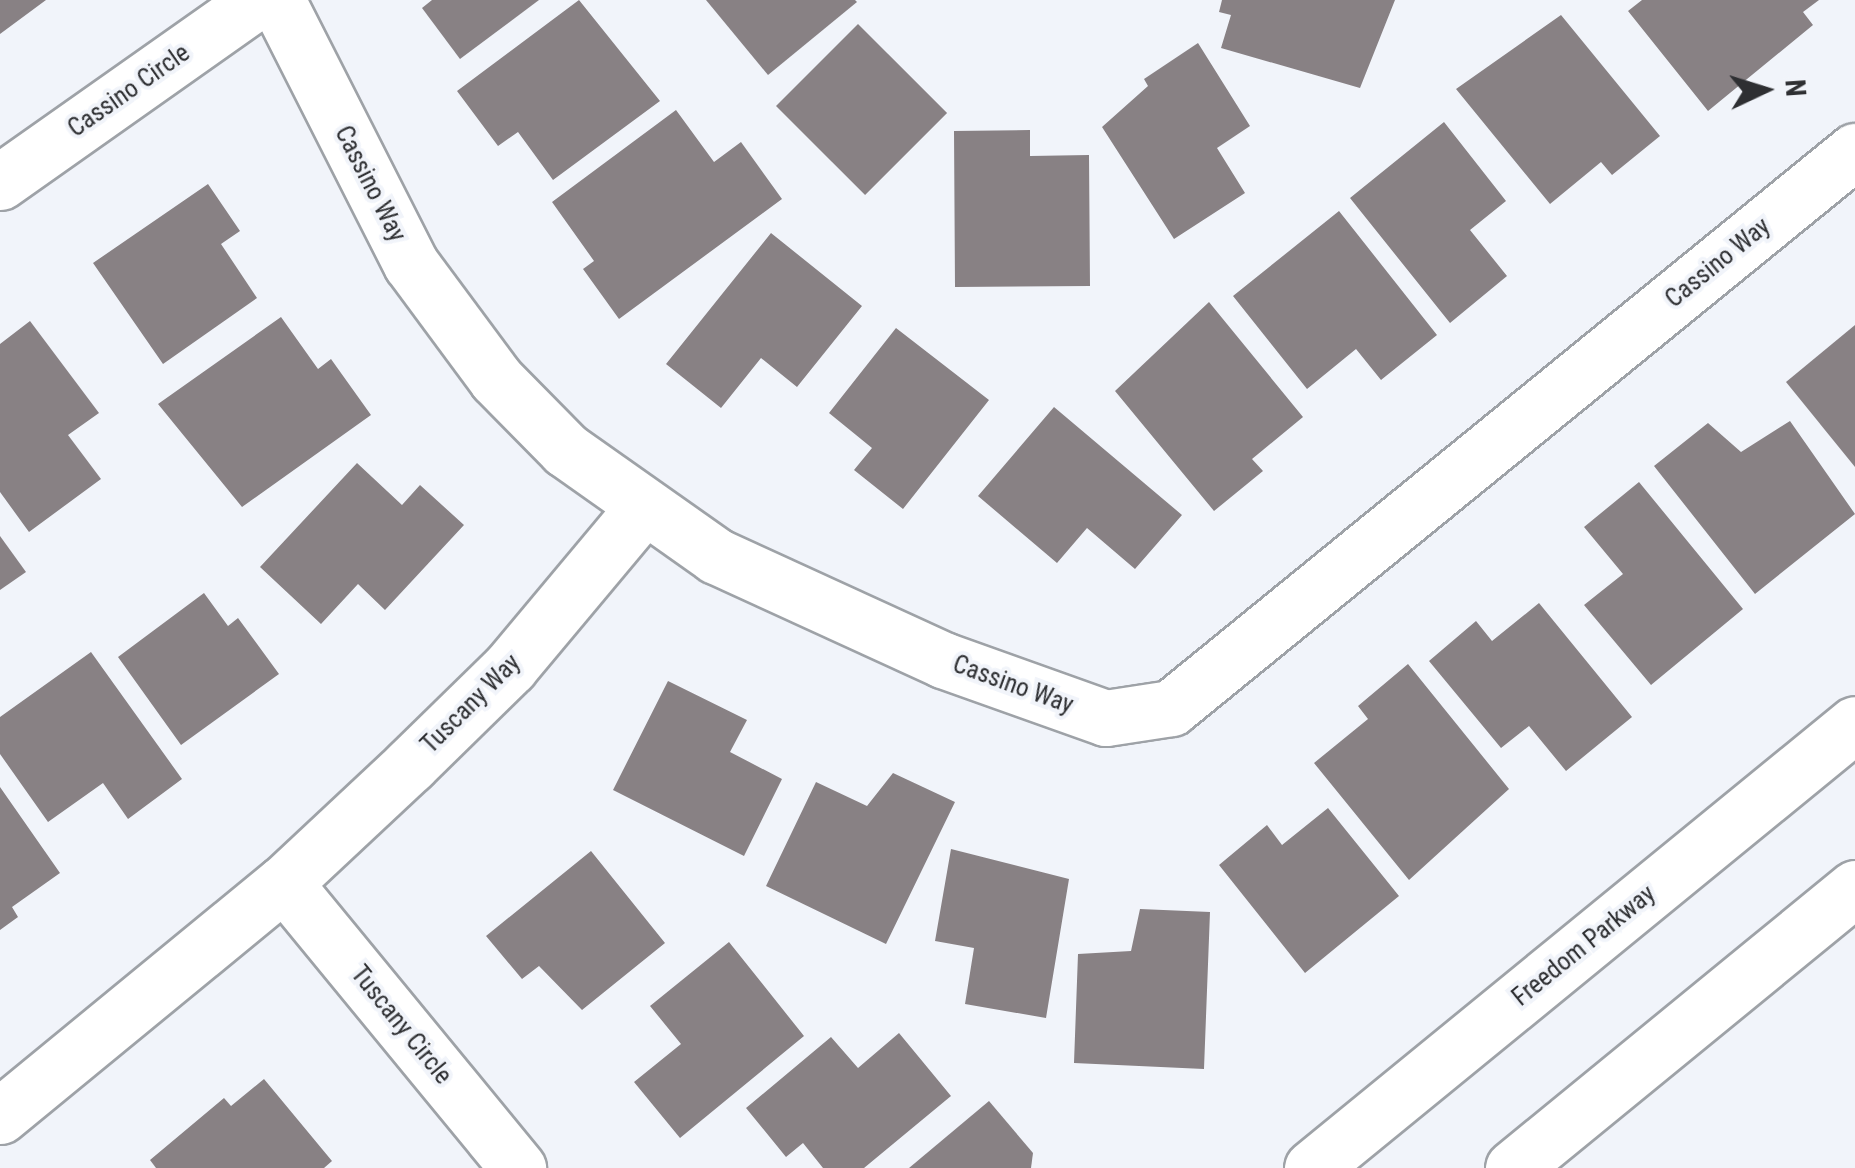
<!DOCTYPE html>
<style>
body{margin:0}
#map{position:relative;width:1855px;height:1168px;overflow:hidden;background:#f1f4fa;font-family:"Roboto Condensed",sans-serif}
div>[style]{position:absolute}
.building>*{inset:0;background:#888184;transform-origin:0 0}
.roads{filter:drop-shadow(2px 0 #9ea2a7) drop-shadow(-2px 0 #9ea2a7) drop-shadow(0 2px #9ea2a7) drop-shadow(0 -2px #9ea2a7)}
.street>*{height:55px;margin:-27.5px;padding:0 27.5px;transform-origin:27.5px;border-radius:27.5px;background:#fff}
.secondary>*{height:55px;margin:-27.5px;padding:0 27.5px;transform-origin:27.5px;border-radius:27.5px;background:#fff}
span{translate:-50% -50%;white-space:nowrap;text-align:center;line-height:1.15;-webkit-text-stroke:8px #f1f4fa;paint-order:stroke}
.street-label{font-size:25px;color:#2e2f32}
.north{position:absolute;left:1715px;top:40px;width:100px;height:100px;-webkit-text-stroke:8px #f1f4fa;paint-order:stroke;rotate:86deg;font-size:28px;font-weight:700;line-height:40px;text-align:center;color:#2e2f32}
.north::after{content:'';display:block;margin:auto;width:35px;height:45px;background:#2e2f32;clip-path:polygon(50% 0,100% 100%,50% 72%,0 100%)}
</style>
<div id="map">
<div class="building">
<i style="clip-path:polygon(0 0,46px 0,0 34px)"></i>
<i style="clip-path:polygon(432px 0,539px 0,460px 59px,422px 8px)"></i>
<i style="clip-path:polygon(579px 0,660px 101px,553px 180px,518px 132px,498px 146px,457px 91px)"></i>
<i style="clip-path:polygon(706px 0,855px 0,857px 2px,768px 75px)"></i>
<i style="clip-path:polygon(1222px 0,1395px 0,1360px 88px,1221px 48px,1231px 15px,1219px 12px)"></i>
<i style="clip-path:polygon(1642px 0,1819px 0,1803px 12px,1813px 25px,1708px 111px,1628px 11px)"></i>
<i style="clip-path:polygon(1561px 15px,1660px 136px,1612px 175px,1601px 162px,1550px 204px,1456px 89px)"></i>
<i style="left:858px;top:24px;width:126px;height:116px;rotate:45deg"></i>
<i style="clip-path:polygon(1198px 43px,1250px 126px,1217px 148px,1245px 193px,1174px 239px,1102px 127px,1148px 86px,1144px 79px)"></i>
<i style="clip-path:polygon(676px 110px,714px 162px,741px 142px,782px 199px,619px 319px,583px 269px,594px 261px,552px 202px)"></i>
<i style="clip-path:polygon(1444px 122px,1506px 201px,1470px 230px,1507px 276px,1450px 323px,1350px 198px)"></i>
<i style="clip-path:polygon(1030px 130px,1030px 156px,1089px 155px,1090px 286px,955px 287px,954px 131px)"></i>
<i style="clip-path:polygon(208px 184px,240px 231px,221px 244px,257px 298px,163px 364px,93px 263px)"></i>
<i style="clip-path:polygon(1339px 211px,1437px 335px,1381px 380px,1356px 349px,1307px 389px,1233px 296px)"></i>
<i style="clip-path:polygon(771px 233px,862px 306px,797px 387px,761px 358px,721px 408px,666px 364px)"></i>
<i style="clip-path:polygon(1209px 302px,1303px 417px,1252px 459px,1263px 471px,1214px 511px,1115px 391px)"></i>
<i style="clip-path:polygon(281px 317px,318px 369px,331px 359px,371px 415px,242px 507px,158px 404px)"></i>
<i style="clip-path:polygon(30px 321px,99px 413px,68px 435px,101px 479px,29px 532px,0 492px,0 344px)"></i>
<i style="clip-path:polygon(1855px 325px,1855px 467px,1786px 382px)"></i>
<i style="clip-path:polygon(896px 328px,989px 400px,903px 509px,854px 470px,872px 448px,829px 413px)"></i>
<i style="clip-path:polygon(1054px 407px,1182px 515px,1135px 569px,1087px 528px,1057px 563px,978px 496px)"></i>
<i style="clip-path:polygon(1790px 421px,1855px 514px,1755px 594px,1654px 466px,1708px 423px,1741px 452px)"></i>
<i style="clip-path:polygon(357px 463px,402px 505px,420px 485px,464px 525px,385px 610px,358px 584px,321px 624px,260px 567px)"></i>
<i style="clip-path:polygon(1639px 482px,1743px 609px,1651px 685px,1584px 605px,1623px 574px,1584px 527px)"></i>
<i style="clip-path:polygon(0 536px,26px 572px,0 590px)"></i>
<i style="clip-path:polygon(204px 593px,228px 626px,238px 618px,279px 674px,181px 745px,118px 657px)"></i>
<i style="clip-path:polygon(1539px 603px,1632px 717px,1566px 771px,1529px 726px,1501px 748px,1429px 661px,1476px 621px,1492px 641px)"></i>
<i style="clip-path:polygon(91px 652px,182px 779px,128px 819px,103px 783px,48px 822px,0 754px,0 717px)"></i>
<i style="clip-path:polygon(1408px 664px,1509px 789px,1409px 880px,1314px 763px,1368px 719px,1358px 706px)"></i>
<i style="clip-path:polygon(668px 681px,747px 720px,730px 752px,782px 779px,744px 856px,613px 790px)"></i>
<i style="clip-path:polygon(893px 773px,955px 802px,886px 944px,766px 886px,816px 782px,867px 806px)"></i>
<i style="clip-path:polygon(0 787px,60px 873px,12px 907px,18px 917px,0 930px)"></i>
<i style="clip-path:polygon(1328px 808px,1399px 896px,1305px 973px,1219px 865px,1267px 825px,1282px 845px)"></i>
<i style="clip-path:polygon(951px 849px,1069px 879px,1046px 1018px,965px 1004px,974px 948px,935px 941px)"></i>
<i style="clip-path:polygon(591px 851px,665px 943px,582px 1010px,539px 966px,522px 979px,486px 936px)"></i>
<i style="clip-path:polygon(1140px 909px,1210px 912px,1204px 1069px,1074px 1063px,1078px 954px,1131px 951px)"></i>
<i style="clip-path:polygon(729px 942px,804px 1036px,680px 1138px,634px 1082px,681px 1044px,650px 1006px)"></i>
<i style="clip-path:polygon(899px 1033px,951px 1096px,864px 1168px,823px 1168px,803px 1143px,786px 1157px,746px 1108px,831px 1037px,858px 1068px)"></i>
<i style="clip-path:polygon(264px 1079px,332px 1161px,324px 1168px,156px 1168px,150px 1160px,224px 1098px,231px 1106px)"></i>
<i style="clip-path:polygon(989px 1101px,1033px 1153px,1031px 1168px,909px 1168px)"></i>
</div>
<div class="roads">
<div class="street">
<i style="left:277px;top:0;width:296px;rotate:63.1deg"></i>
<i style="left:411px;top:264px;width:143px;rotate:53.5deg"></i>
<i style="left:496px;top:379px;width:100px;rotate:45.4deg"></i>
<i style="left:566px;top:450px;width:184px;rotate:35.2deg"></i>
<i style="left:716px;top:556px;width:250px;rotate:24.6deg"></i>
<i style="left:943px;top:660px;width:173px;rotate:19.6deg"></i>
<i style="left:1106px;top:718px;width:66px;rotate:-8.7deg"></i>
<i style="left:1171px;top:708px;width:882px;rotate:-39.16deg"></i>
<i style="left:0;top:182px;width:316px;rotate:-35.2deg"></i>
<i style="left:284px;top:883px;width:369px;rotate:50.6deg"></i>
<i style="left:0;top:1116px;width:367px;rotate:-39.4deg"></i>
<i style="left:284px;top:883px;width:173px;rotate:-43.1deg"></i>
<i style="left:410px;top:765px;width:140px;rotate:-44.4deg"></i>
<i style="left:510px;top:667px;width:206px;rotate:-50.1deg"></i>
</div>
<div class="secondary">
<i style="left:1312px;top:1168px;width:701px;rotate:-39.27deg"></i>
<i style="left:1513px;top:1168px;width:442px;rotate:-39.3deg"></i>
</div>
</div>
<div class="street-label">
<span style="left:129px;top:91px;rotate:-35deg">Cassino Circle</span>
<span style="left:370px;top:184px;rotate:63deg">Cassino Way</span>
<span style="left:1718px;top:263px;rotate:-39deg">Cassino Way</span>
<span style="left:1013px;top:685px;rotate:20deg">Cassino Way</span>
<span style="left:471px;top:704px;rotate:-45deg">Tuscany Way</span>
<span style="left:1584px;top:946px;rotate:-39deg">Freedom Parkway</span>
<span style="left:401px;top:1025px;rotate:51deg">Tuscany Circle</span>
</div>
<div class="north">N</div>
</div>
